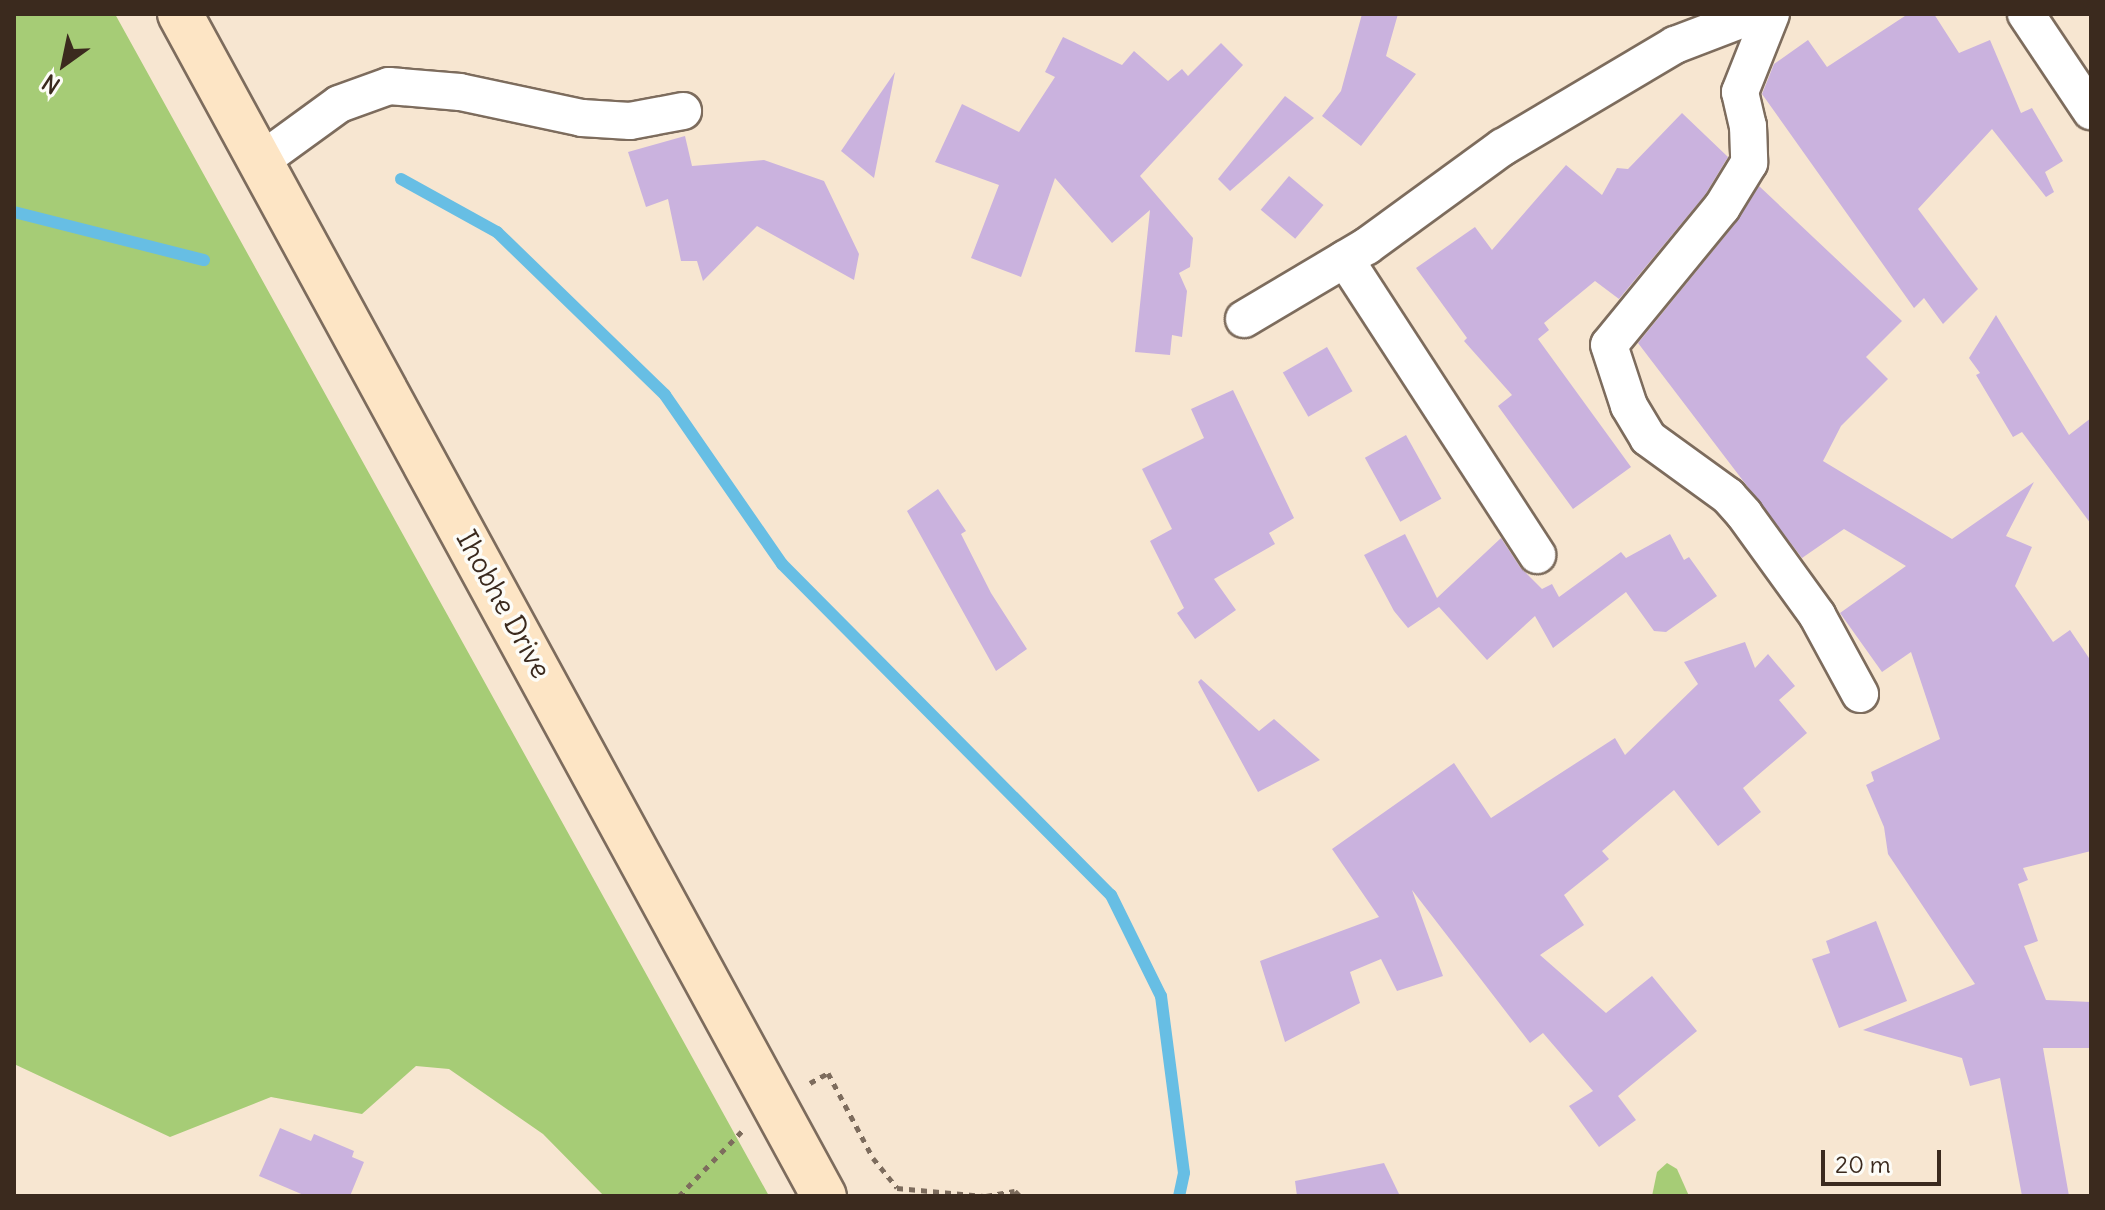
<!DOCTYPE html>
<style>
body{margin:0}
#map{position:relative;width:2105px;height:1210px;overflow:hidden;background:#f7e6d1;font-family:Delius,sans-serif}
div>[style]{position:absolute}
.green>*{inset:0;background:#a6cc76}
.stream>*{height:12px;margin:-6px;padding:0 6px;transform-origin:6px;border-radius:6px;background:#67bee4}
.building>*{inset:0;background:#cab2de;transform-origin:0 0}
.path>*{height:5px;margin-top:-2.5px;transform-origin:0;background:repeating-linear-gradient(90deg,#7d6c5d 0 6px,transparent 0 12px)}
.roads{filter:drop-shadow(2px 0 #7d6c5d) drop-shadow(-2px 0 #7d6c5d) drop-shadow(0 2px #7d6c5d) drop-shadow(0 -2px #7d6c5d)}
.street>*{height:36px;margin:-18px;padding:0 18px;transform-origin:18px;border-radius:18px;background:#fff}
.secondary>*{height:44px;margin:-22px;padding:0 22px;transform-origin:22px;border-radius:22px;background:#fde5c5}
span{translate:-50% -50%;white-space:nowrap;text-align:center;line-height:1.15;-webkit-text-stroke:7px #fdfcf7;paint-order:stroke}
.street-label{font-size:28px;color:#3b2a1e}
.frame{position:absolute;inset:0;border:16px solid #3b2a1e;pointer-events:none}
.north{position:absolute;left:24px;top:24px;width:80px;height:80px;-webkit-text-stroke:6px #fdfcf7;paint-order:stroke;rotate:213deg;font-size:22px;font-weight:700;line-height:32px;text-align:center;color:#3b2a1e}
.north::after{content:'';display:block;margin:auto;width:28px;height:36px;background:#3b2a1e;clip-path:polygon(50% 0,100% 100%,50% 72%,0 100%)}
.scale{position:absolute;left:1821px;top:1150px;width:120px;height:36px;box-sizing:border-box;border:4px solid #3b2a1e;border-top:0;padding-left:10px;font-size:24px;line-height:28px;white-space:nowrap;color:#3b2a1e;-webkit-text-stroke:6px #fdfcf7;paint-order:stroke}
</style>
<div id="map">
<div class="green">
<i style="clip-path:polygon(14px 14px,115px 14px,769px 1196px,604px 1196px,543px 1134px,449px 1069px,416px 1066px,362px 1114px,271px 1097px,170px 1137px,14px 1064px)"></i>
<i style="clip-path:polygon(1667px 1163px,1677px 1169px,1689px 1196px,1652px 1196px,1657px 1172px)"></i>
</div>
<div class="stream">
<i style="left:401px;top:179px;width:110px;rotate:28.9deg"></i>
<i style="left:497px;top:232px;width:234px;rotate:44.1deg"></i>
<i style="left:665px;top:395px;width:206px;rotate:55.3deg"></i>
<i style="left:782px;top:564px;width:467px;rotate:45.2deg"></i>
<i style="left:1111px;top:895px;width:113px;rotate:63.7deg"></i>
<i style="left:1161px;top:996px;width:178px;rotate:82.6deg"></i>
<i style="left:1184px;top:1173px;width:24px;rotate:102deg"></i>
<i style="left:14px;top:212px;width:196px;rotate:14.2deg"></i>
</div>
<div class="building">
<i style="clip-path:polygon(1362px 14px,1398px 14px,1386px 56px,1416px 74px,1361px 146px,1322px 116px,1341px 91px)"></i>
<i style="clip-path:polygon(1908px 14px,1934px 14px,1959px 53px,1990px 40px,2021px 113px,2032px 108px,2063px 161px,2045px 172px,2054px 192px,2046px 197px,1992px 129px,1918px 209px,1978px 289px,1943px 324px,1924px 298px,1914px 308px,1762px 94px,1774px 64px,1808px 40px,1827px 67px)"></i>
<i style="clip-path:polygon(1063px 37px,1122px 65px,1134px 51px,1168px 81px,1182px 69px,1188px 76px,1221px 43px,1243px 65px,1140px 176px,1193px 238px,1190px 267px,1179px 273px,1187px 291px,1182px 337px,1172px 335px,1170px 355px,1135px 352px,1150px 210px,1112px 243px,1055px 178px,1021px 277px,971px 258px,999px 185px,935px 162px,962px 104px,1019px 132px,1055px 77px,1045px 72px)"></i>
<i style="clip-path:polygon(895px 72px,874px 178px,841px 151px)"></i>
<i style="clip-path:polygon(1285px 96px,1314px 118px,1230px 191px,1218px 179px)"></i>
<i style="clip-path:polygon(1682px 113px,1728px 157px,1705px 195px,1619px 299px,1595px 281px,1544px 323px,1549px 330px,1538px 339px,1631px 467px,1573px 509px,1498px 406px,1512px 395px,1464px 341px,1467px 338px,1416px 268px,1475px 227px,1492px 250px,1566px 165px,1602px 195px,1617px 168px,1628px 169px)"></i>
<i style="clip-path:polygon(685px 136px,692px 166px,764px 160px,824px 181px,859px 254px,854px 280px,757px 226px,703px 281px,697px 261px,681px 261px,668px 199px,646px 207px,628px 152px)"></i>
<i style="left:1289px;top:176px;width:45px;height:44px;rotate:40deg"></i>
<i style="clip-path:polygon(1759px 186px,1902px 321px,1866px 357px,1888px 379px,1841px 426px,1823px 461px,1952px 539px,2034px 482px,2006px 536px,2032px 547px,2015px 586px,2053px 642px,2070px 630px,2091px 661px,2091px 851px,2023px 868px,2028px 880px,2018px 884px,2038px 941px,2024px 946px,2046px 1000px,2091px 1002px,2091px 1048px,2043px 1048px,2069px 1196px,2022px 1196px,2000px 1078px,1970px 1086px,1962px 1058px,1863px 1030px,1975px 984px,1888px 854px,1884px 827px,1866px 785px,1874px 781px,1871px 772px,1940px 739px,1911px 652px,1882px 672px,1840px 613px,1906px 566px,1844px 529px,1802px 558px,1638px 343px,1738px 220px)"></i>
<i style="clip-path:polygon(1996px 315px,2069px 435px,2091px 418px,2091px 524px,2022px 432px,2013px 437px,1976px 375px,1980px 373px,1969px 358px)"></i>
<i style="left:1327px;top:347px;width:51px;height:51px;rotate:60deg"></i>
<i style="clip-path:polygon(1233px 390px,1294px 518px,1269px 533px,1275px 544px,1214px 579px,1236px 610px,1195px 639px,1177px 613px,1184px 608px,1150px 541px,1172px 529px,1142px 469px,1204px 438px,1191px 409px)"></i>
<i style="left:1406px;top:435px;width:73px;height:47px;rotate:61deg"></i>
<i style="clip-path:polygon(938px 489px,966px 531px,961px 534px,991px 593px,1027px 649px,996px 671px,907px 511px)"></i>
<i style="clip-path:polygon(1405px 534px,1437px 598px,1501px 538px,1520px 567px,1542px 589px,1552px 584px,1559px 597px,1621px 552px,1626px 558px,1670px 534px,1684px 560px,1689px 557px,1717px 596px,1666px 632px,1654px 631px,1626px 592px,1553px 648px,1535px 616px,1487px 660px,1439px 607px,1408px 628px,1394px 611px,1364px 555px)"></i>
<i style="clip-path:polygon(1745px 642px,1755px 668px,1768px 654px,1795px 686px,1779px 700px,1807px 733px,1743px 788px,1761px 812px,1718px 846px,1674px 790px,1602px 851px,1609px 859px,1564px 895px,1584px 925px,1540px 955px,1606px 1013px,1652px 976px,1697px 1031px,1618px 1096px,1636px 1120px,1599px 1147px,1569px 1106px,1593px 1091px,1543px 1033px,1530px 1043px,1412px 890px,1443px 976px,1397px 991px,1381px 959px,1350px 972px,1360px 1003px,1285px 1042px,1260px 961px,1379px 917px,1332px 849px,1454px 763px,1491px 818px,1615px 738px,1625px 755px,1698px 684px,1684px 662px)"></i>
<i style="clip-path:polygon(1201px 679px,1259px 731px,1274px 719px,1320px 760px,1258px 792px,1198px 682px)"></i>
<i style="clip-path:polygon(1876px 921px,1907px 1001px,1839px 1028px,1812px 959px,1830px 953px,1826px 941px)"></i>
<i style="clip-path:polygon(280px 1128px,311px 1141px,314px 1134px,354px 1151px,352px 1157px,364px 1162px,350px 1196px,306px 1196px,259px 1176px)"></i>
<i style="clip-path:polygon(1384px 1163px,1400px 1196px,1297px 1196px,1295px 1181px)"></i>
</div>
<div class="path">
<i style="left:810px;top:1083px;width:21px;rotate:-29deg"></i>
<i style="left:828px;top:1073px;width:96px;rotate:62.1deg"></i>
<i style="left:873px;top:1158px;width:38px;rotate:51deg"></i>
<i style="left:897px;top:1188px;width:87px;rotate:5.3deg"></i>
<i style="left:679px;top:1196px;width:92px;rotate:-45.9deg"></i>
<i style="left:986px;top:1196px;width:29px;rotate:-10deg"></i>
<i style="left:1015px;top:1191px;width:7px;rotate:45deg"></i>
</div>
<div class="roads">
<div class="street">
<i style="left:1771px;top:14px;width:84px;rotate:111.7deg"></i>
<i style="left:1740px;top:92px;width:35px;rotate:77deg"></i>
<i style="left:1748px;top:126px;width:37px;rotate:88deg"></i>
<i style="left:1749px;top:163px;width:52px;rotate:121.5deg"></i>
<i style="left:1722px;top:207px;width:178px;rotate:129.3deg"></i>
<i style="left:1609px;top:345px;width:64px;rotate:71.8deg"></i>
<i style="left:1629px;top:406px;width:37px;rotate:59deg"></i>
<i style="left:1648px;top:438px;width:99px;rotate:35.9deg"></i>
<i style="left:1728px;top:496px;width:24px;rotate:48deg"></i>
<i style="left:1744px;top:514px;width:125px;rotate:54.1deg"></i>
<i style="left:1817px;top:615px;width:90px;rotate:61.4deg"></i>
<i style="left:2026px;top:14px;width:117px;rotate:56.2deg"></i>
<i style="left:262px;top:160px;width:95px;rotate:-36deg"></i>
<i style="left:339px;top:104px;width:53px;rotate:-19.8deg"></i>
<i style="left:389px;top:86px;width:71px;rotate:4.8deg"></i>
<i style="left:460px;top:92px;width:125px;rotate:12deg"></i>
<i style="left:582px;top:118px;width:48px;rotate:3.6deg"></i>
<i style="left:630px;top:121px;width:54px;rotate:-10.7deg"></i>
<i style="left:1345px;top:259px;width:353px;rotate:57deg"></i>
<i style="left:1244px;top:319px;width:143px;rotate:-30.7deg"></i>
<i style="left:1367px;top:246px;width:168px;rotate:-36.1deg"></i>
<i style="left:1503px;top:147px;width:200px;rotate:-30.7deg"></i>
<i style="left:1675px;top:45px;width:87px;rotate:-20.9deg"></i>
</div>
<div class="secondary">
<i style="left:180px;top:14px;width:1346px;rotate:61.42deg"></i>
</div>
</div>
<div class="street-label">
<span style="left:504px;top:604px;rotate:61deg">Ihobhe Drive</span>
</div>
<div class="frame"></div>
<div class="north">N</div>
<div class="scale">20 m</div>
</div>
